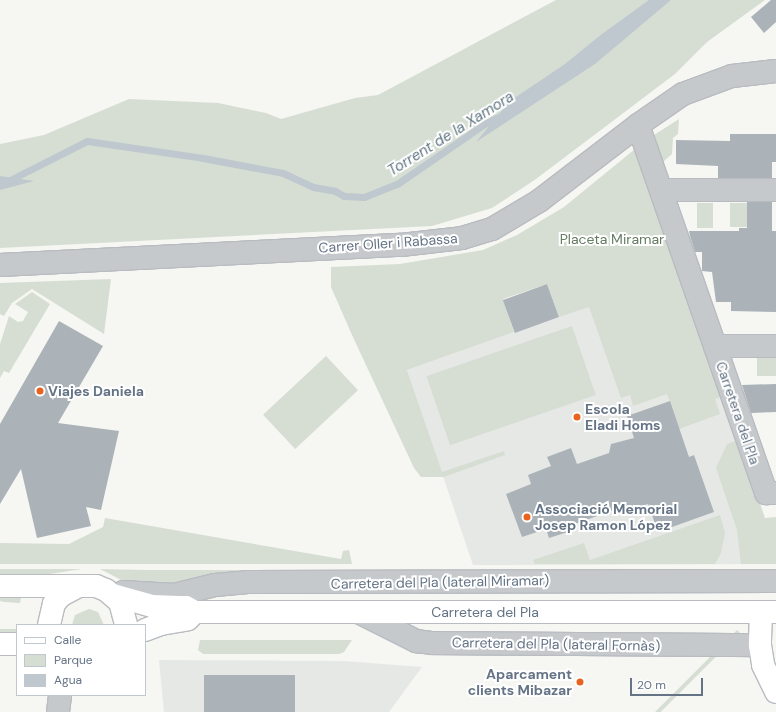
<!DOCTYPE html>
<meta charset="utf-8">
<style>
body{margin:0}
#map{position:relative;width:776px;height:712px;overflow:hidden;background:#f6f6f2;font-family:"DM Sans",sans-serif}
div>[style]{position:absolute}
.built>*{inset:0;background:#e6e8e6}
.green>*{inset:0;background:#d6ded3;transform-origin:0 0}
.water>*{inset:0;background:#bec8ce}
.stream>*{height:7px;margin:-3.5px;padding:0 3.5px;transform-origin:3.5px;border-radius:3.5px;background:#bec8ce}
.building>*{inset:0;background:#abb3b9;transform-origin:0 0}
.roads{filter:drop-shadow(1px 0 #b8bcc1) drop-shadow(-1px 0 #b8bcc1) drop-shadow(0 1px #b8bcc1) drop-shadow(0 -1px #b8bcc1)}
.street>*{height:22px;margin:-11px;padding:0 11px;transform-origin:11px;border-radius:11px;background:#c6c9cc}
.secondary>*{height:22px;margin:-11px;padding:0 11px;transform-origin:11px;border-radius:11px;background:#fff}
.dots>*{width:11px;height:11px;translate:-50% -50%;box-sizing:border-box;border:2px solid #fff;border-radius:50%}
span{translate:-50% -50%;white-space:nowrap;text-align:center;line-height:1.15;-webkit-text-stroke:4px #fff;paint-order:stroke}
.park-label{font-size:14px;color:#657c63}
.street-label{font-size:14px;color:#647385}
.poi-label{font-size:14px;color:#647385;font-weight:700}
.left{translate:0 -50%;text-align:left}
.right{translate:-100% -50%;text-align:right}
.water-label{font-size:15px;color:#5f7581;font-style:italic}
.legend{position:absolute;left:16px;top:624px;width:130px;height:72px;box-sizing:border-box;background:#fff;border:1px solid #c1c7ce;margin:0;padding:5px 7px;list-style:none;font-size:12px;color:#647385}
.legend li{display:flex;align-items:center;gap:8px;height:20px}
.legend b{width:20px;border:1px solid #c1c7ce}
.scale{position:absolute;left:630px;top:678px;width:73px;height:18px;box-sizing:border-box;border:2px solid #647385;border-top:0;padding-left:5px;font-size:12px;line-height:14px;white-space:nowrap;color:#647385;-webkit-text-stroke:3px #fff;paint-order:stroke}
</style>
<div id="map">
<div class="built">
<i style="clip-path:polygon(681px 273px,776px 552px,776px 564px,473px 565px,407px 370px)"></i>
<i style="clip-path:polygon(159px 660px,343px 661px,422px 667px,389px 712px,164px 712px)"></i>
</div>
<div class="green">
<i style="clip-path:polygon(556px 0,765px 0,707px 42px,675px 74px,536px 179px,492px 208px,432px 226px,0 248px,0 144px,44px 135px,129px 99px,218px 103px,266px 113px,281px 119px,355px 98px,378px 95px)"></i>
<i style="clip-path:polygon(679px 119px,678px 134px,673px 138px,672px 154px,663px 162px,654px 135px)"></i>
<i style="clip-path:polygon(635px 149px,723px 396px,715px 399px,720px 414px,679px 429px,667px 394px,633px 406px,630px 395px,621px 398px,589px 307px,559px 317px,547px 284px,503px 299px,514px 332px,407px 370px,442px 472px,504px 451px,505px 455px,444px 477px,421px 477px,414px 468px,352px 335px,331px 287px,331px 267px,400px 264px,483px 250px,517px 235px,564px 207px)"></i>
<i style="left:697px;top:203px;width:16px;height:25px"></i>
<i style="left:730px;top:203px;width:17px;height:24px"></i>
<i style="clip-path:polygon(111px 279px,104px 334px,32px 289px,12px 303px,4px 316px,0 314px,0 283px)"></i>
<i style="clip-path:polygon(32px 292px,50px 304px,9px 373px,4px 371px,0 378px,0 344px,9px 316px,18px 322px,23px 321px,28px 312px,15px 304px)"></i>
<i style="left:572px;top:326px;width:73px;height:154px;rotate:71deg"></i>
<i style="left:326px;top:356px;width:47px;height:86px;rotate:47deg"></i>
<i style="left:757px;top:357px;width:19px;height:19px"></i>
<i style="clip-path:polygon(738px 440px,765px 518px,776px 517px,776px 564px,741px 564px,737px 530px,716px 468px,727px 444px)"></i>
<i style="clip-path:polygon(720px 515px,725px 533px,721px 553px,715px 564px,535px 564px,533px 560px,584px 543px,590px 560px)"></i>
<i style="clip-path:polygon(105px 518px,341px 559px,343px 551px,349px 550px,352px 564px,0 564px,0 543px,69px 544px,103px 527px)"></i>
<i style="clip-path:polygon(0 569px,82px 569px,43px 575px,0 574px)"></i>
<i style="clip-path:polygon(100px 569px,146px 570px,304px 570px,186px 588px,131px 585px)"></i>
<i style="left:776px;top:589px;width:4px;height:300px;rotate:90deg"></i>
<i style="clip-path:polygon(234px 590px,377px 592px,234px 594px)"></i>
<i style="clip-path:polygon(461px 590px,461px 593px,382px 592px)"></i>
<i style="clip-path:polygon(0 596px,13px 598px,21px 598px,20px 603px,4px 602px,0 601px)"></i>
<i style="clip-path:polygon(89px 609px,98px 612px,104px 625px,72px 625px,75px 615px)"></i>
<i style="left:0;top:629px;width:16px;height:4px"></i>
<i style="left:737px;top:630px;width:4px;height:257px;rotate:45deg"></i>
<i style="clip-path:polygon(200px 640px,352px 640px,344px 652px,339px 654px,203px 654px,198px 650px)"></i>
</div>
<div class="water">
<i style="clip-path:polygon(649px 0,671px 0,595px 64px,476px 142px,510px 101px,565px 64px,602px 34px)"></i>
<i style="clip-path:polygon(0 176px,34px 181px,0 190px)"></i>
</div>
<div class="stream">
<i style="left:0;top:182px;width:10px;rotate:-11deg"></i>
<i style="left:10px;top:180px;width:86px;rotate:-26.9deg"></i>
<i style="left:87px;top:141px;width:117px;rotate:8.3deg"></i>
<i style="left:203px;top:158px;width:81px;rotate:10.6deg"></i>
<i style="left:283px;top:173px;width:33px;rotate:25deg"></i>
<i style="left:313px;top:187px;width:22px;rotate:10deg"></i>
<i style="left:335px;top:191px;width:10px;rotate:29deg"></i>
<i style="left:344px;top:196px;width:20px;rotate:3deg"></i>
<i style="left:364px;top:197px;width:35px;rotate:-22deg"></i>
<i style="left:397px;top:184px;width:108px;rotate:-34.4deg"></i>
<i style="left:486px;top:123px;width:19px;rotate:-25deg"></i>
</div>
<div class="building">
<i style="clip-path:polygon(771px 0,776px 0,776px 22px,764px 33px,751px 17px)"></i>
<i style="clip-path:polygon(730px 134px,776px 134px,776px 162px,772px 162px,772px 178px,718px 178px,718px 166px,676px 164px,676px 140px,730px 141px)"></i>
<i style="clip-path:polygon(747px 202px,772px 202px,772px 231px,776px 231px,776px 312px,731px 311px,731px 302px,716px 302px,712px 272px,702px 271px,702px 252px,695px 252px,690px 236px,689px 231px,739px 231px,739px 228px,747px 228px)"></i>
<i style="left:547px;top:284px;width:35px;height:47px;rotate:70deg"></i>
<i style="clip-path:polygon(59px 321px,103px 346px,58px 423px,119px 431px,101px 510px,86px 507px,91px 526px,37px 538px,21px 469px,0 504px,0 424px)"></i>
<i style="clip-path:polygon(776px 384px,776px 412px,751px 413px,742px 385px)"></i>
<i style="clip-path:polygon(670px 401px,689px 457px,694px 455px,714px 512px,658px 532px,648px 504px,629px 510px,628px 505px,572px 525px,574px 530px,549px 538px,546px 529px,522px 537px,506px 494px,531px 484px,528px 475px,551px 466px,547px 457px,571px 448px,577px 464px,609px 453px,611px 444px,634px 438px,627px 416px)"></i>
<i style="left:204px;top:675px;width:91px;height:37px"></i>
</div>
<div class="roads">
<div class="street">
<i style="left:638px;top:125px;width:390px;rotate:70.8deg"></i>
<i style="left:766px;top:493px;width:10px"></i>
<i style="left:661px;top:190px;width:115px"></i>
<i style="left:0;top:265px;width:401px;rotate:-2.9deg"></i>
<i style="left:401px;top:245px;width:61px;rotate:-6.5deg"></i>
<i style="left:462px;top:238px;width:31px;rotate:-17deg"></i>
<i style="left:492px;top:229px;width:55px;rotate:-30.8deg"></i>
<i style="left:539px;top:201px;width:125px;rotate:-37.5deg"></i>
<i style="left:638px;top:125px;width:55px;rotate:-34.6deg"></i>
<i style="left:683px;top:94px;width:52px;rotate:-20.2deg"></i>
<i style="left:732px;top:76px;width:44px;rotate:-6.5deg"></i>
<i style="left:715px;top:346px;width:61px"></i>
<i style="left:123px;top:592px;width:51px;rotate:3.4deg"></i>
<i style="left:174px;top:595px;width:42px;rotate:-13.7deg"></i>
<i style="left:215px;top:585px;width:33px;rotate:-5deg"></i>
<i style="left:248px;top:582px;width:528px;rotate:-0.11deg"></i>
<i style="left:360px;top:613px;width:63px;rotate:26.6deg"></i>
<i style="left:416px;top:641px;width:17px;rotate:7deg"></i>
<i style="left:433px;top:643px;width:327px;rotate:0.4deg"></i>
<i style="left:58px;top:712px;width:17px;rotate:-83deg"></i>
</div>
<div class="secondary">
<i style="left:0;top:586px;width:96px"></i>
<i style="left:96px;top:586px;width:11px;rotate:22deg"></i>
<i style="left:106px;top:590px;width:18px;rotate:41deg"></i>
<i style="left:120px;top:602px;width:24px;rotate:75deg"></i>
<i style="left:113px;top:595px;width:41px;rotate:15.8deg"></i>
<i style="left:152px;top:606px;width:34px;rotate:2deg"></i>
<i style="left:186px;top:607px;width:10px;rotate:29deg"></i>
<i style="left:195px;top:612px;width:581px"></i>
<i style="left:761px;top:612px;width:33px;rotate:92deg"></i>
<i style="left:760px;top:645px;width:20px;rotate:81deg"></i>
<i style="left:763px;top:665px;width:30px;rotate:64deg"></i>
<i style="left:49px;top:625px;width:22px;rotate:-77deg"></i>
<i style="left:54px;top:604px;width:10px;rotate:-53deg"></i>
<i style="left:60px;top:596px;width:19px;rotate:-28deg"></i>
<i style="left:145px;top:630px;width:17px;rotate:-21deg"></i>
<i style="left:161px;top:624px;width:27px;rotate:-10deg"></i>
<i style="left:188px;top:619px;width:10px;rotate:-45deg"></i>
<i style="left:0;top:644px;width:17px"></i>
</div>
</div>
<div class="dots">
<i style="left:40px;top:391px;background:#e9631f"></i>
<i style="left:577px;top:417px;background:#e9631f"></i>
<i style="left:527px;top:517px;background:#e9631f"></i>
<i style="left:580px;top:682px;background:#e9631f"></i>
</div>
<div class="park-label">
<span style="left:612px;top:239px">Placeta Miramar</span>
</div>
<div class="street-label">
<span style="left:388px;top:243px;rotate:-4deg">Carrer Oller i Rabassa</span>
<span style="left:738px;top:413px;rotate:71deg">Carretera del Pla</span>
<span style="left:440px;top:582px;rotate:-1deg">Carretera del Pla (lateral Miramar)</span>
<span style="left:485px;top:612px">Carretera del Pla</span>
<span style="left:556px;top:644px;rotate:1deg">Carretera del Pla (lateral Fornàs)</span>
</div>
<div class="poi-label">
<span class="left" style="left:48px;top:391px">Viajes Daniela</span>
<span class="left" style="left:585px;top:417px">Escola<br>Eladi Homs</span>
<span class="left" style="left:535px;top:517px">Associació Memorial<br>Josep Ramon López</span>
<span class="right" style="left:572px;top:682px">Aparcament<br>clients Mibazar</span>
</div>
<div class="water-label">
<span style="left:451px;top:134px;rotate:-32deg">Torrent de la Xamora</span>
</div>
<ul class="legend">
<li><b style="height:5px;background:#fff"></b>Calle</li>
<li><b style="height:11px;background:#d6ded3"></b>Parque</li>
<li><b style="height:11px;background:#bec8ce"></b>Agua</li>
</ul>
<div class="scale">20 m</div>
</div>
